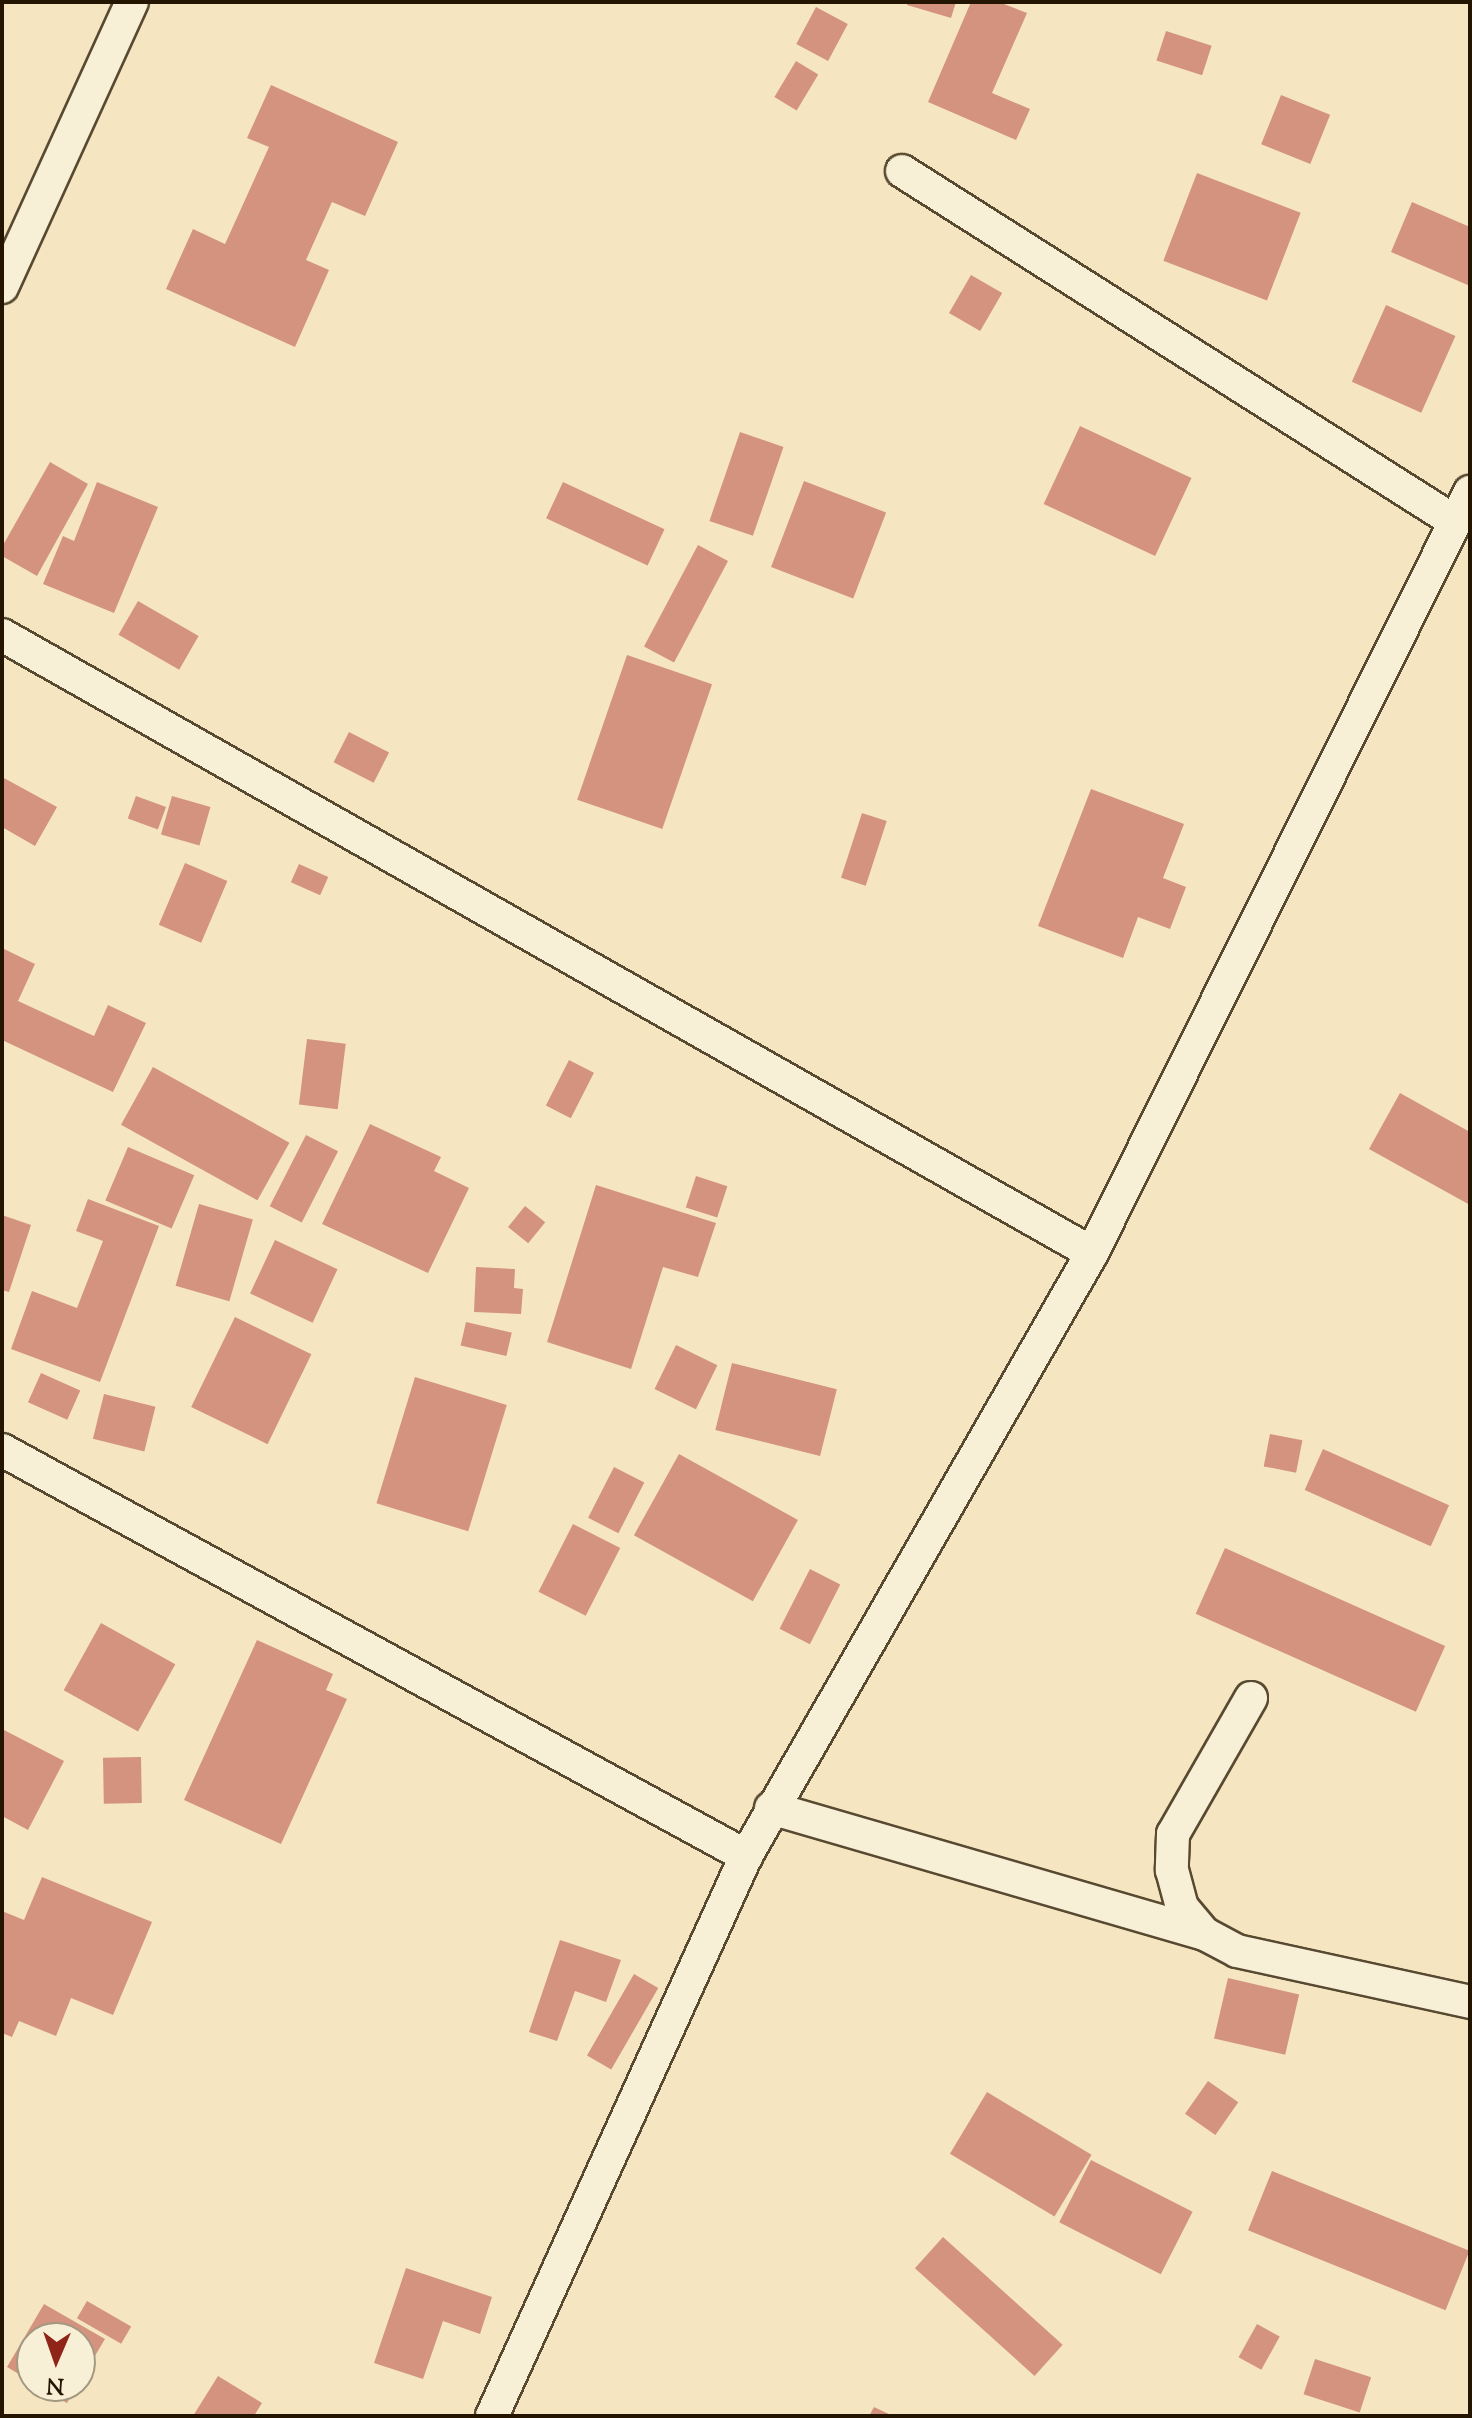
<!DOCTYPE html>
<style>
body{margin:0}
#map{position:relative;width:1472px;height:2418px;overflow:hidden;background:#f5e6c1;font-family:"Sorts Mill Goudy",serif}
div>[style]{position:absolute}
.building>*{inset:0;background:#d4937f;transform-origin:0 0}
.roads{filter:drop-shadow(2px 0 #584931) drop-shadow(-2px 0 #584931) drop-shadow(0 2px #584931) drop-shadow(0 -2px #584931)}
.street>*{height:32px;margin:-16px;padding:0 16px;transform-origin:16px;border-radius:16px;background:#f8efd7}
span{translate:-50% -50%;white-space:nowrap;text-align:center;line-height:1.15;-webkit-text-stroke:7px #f8efd7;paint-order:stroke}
.frame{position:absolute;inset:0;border:4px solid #241501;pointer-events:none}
.north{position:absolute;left:16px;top:2322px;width:80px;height:80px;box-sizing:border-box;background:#f8efd7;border:2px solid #a39881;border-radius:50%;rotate:182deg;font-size:22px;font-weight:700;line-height:32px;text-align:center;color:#241501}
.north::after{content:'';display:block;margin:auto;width:28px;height:36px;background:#8f2418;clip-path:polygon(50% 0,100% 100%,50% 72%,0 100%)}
</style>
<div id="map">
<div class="building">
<i style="clip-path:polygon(907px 2px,956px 2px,951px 18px,907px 5px)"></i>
<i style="clip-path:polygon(971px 2px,999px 2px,1027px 13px,992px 93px,1030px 109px,1016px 140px,928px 102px)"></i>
<i style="left:816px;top:7px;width:36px;height:42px;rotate:28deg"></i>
<i style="left:1166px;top:31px;width:48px;height:31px;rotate:18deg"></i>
<i style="left:796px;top:61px;width:26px;height:42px;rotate:31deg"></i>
<i style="clip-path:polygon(271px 85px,398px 142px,365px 216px,332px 202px,306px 260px,329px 270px,295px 347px,166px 289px,193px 229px,225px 244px,269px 147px,247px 138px)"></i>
<i style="left:1281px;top:95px;width:53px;height:53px;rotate:22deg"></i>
<i style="left:1197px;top:173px;width:111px;height:94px;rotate:21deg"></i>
<i style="clip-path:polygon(1412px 202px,1470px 227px,1470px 286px,1391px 252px)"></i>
<i style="left:971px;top:275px;width:36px;height:44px;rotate:30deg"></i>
<i style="left:1386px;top:305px;width:76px;height:84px;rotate:24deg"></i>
<i style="left:1080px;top:426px;width:123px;height:86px;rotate:25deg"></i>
<i style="left:740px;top:432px;width:46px;height:94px;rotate:19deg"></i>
<i style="clip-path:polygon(50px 462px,88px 484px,37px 576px,2px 556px,2px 547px)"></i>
<i style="left:804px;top:481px;width:88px;height:92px;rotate:21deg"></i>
<i style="clip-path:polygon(97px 482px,158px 507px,114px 613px,43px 584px,63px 536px,74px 541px)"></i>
<i style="left:563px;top:482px;width:112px;height:40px;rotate:25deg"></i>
<i style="left:698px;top:545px;width:34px;height:115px;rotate:28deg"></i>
<i style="left:138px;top:601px;width:70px;height:39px;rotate:30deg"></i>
<i style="left:627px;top:655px;width:90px;height:153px;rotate:19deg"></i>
<i style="left:349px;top:732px;width:45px;height:34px;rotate:27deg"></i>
<i style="clip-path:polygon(2px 777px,57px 807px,35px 846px,2px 827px)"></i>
<i style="clip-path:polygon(1091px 789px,1184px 824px,1163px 878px,1186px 887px,1170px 929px,1138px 917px,1123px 958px,1038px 926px)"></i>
<i style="left:136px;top:796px;width:32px;height:24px;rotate:20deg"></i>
<i style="left:172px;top:796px;width:40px;height:40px;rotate:16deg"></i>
<i style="left:862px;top:813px;width:26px;height:68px;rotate:18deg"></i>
<i style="left:185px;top:863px;width:46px;height:67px;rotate:23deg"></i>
<i style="left:299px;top:864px;width:32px;height:20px;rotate:24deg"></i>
<i style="clip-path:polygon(2px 948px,35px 964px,18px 1001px,94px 1036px,108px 1005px,146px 1023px,113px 1092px,2px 1040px)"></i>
<i style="left:307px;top:1039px;width:39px;height:66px;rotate:7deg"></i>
<i style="left:569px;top:1060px;width:28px;height:51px;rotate:27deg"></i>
<i style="left:153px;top:1067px;width:156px;height:66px;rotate:29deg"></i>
<i style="clip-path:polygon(1400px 1093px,1470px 1132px,1470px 1205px,1369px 1149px)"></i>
<i style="clip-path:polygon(370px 1124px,441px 1157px,434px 1171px,469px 1188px,428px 1273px,322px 1224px)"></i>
<i style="left:306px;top:1135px;width:36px;height:80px;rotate:27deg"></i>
<i style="left:128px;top:1147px;width:72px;height:58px;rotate:23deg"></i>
<i style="left:696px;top:1176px;width:33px;height:33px;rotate:18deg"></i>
<i style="clip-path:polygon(596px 1185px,716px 1223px,698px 1277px,663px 1267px,631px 1369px,547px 1342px)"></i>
<i style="clip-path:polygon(88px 1199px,159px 1226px,100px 1382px,11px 1349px,32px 1291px,77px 1308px,103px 1241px,76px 1231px)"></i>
<i style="left:199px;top:1204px;width:56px;height:85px;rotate:16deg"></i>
<i style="left:525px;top:1206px;width:26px;height:27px;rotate:39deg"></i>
<i style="clip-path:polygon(2px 1215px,31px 1225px,9px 1292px,2px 1290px)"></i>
<i style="left:275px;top:1240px;width:69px;height:59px;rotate:25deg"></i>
<i style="clip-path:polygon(476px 1267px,515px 1269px,514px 1288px,523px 1289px,521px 1314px,474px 1312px)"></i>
<i style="left:235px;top:1317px;width:85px;height:100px;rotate:26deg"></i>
<i style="left:466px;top:1322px;width:47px;height:24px;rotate:13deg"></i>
<i style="left:676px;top:1345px;width:46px;height:49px;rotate:26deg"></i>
<i style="left:732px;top:1363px;width:108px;height:69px;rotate:14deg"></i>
<i style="left:41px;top:1373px;width:43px;height:32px;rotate:24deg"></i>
<i style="left:415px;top:1377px;width:96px;height:132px;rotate:17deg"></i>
<i style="left:104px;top:1394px;width:53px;height:46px;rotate:14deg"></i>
<i style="left:1270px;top:1434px;width:33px;height:33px;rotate:11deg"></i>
<i style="left:1323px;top:1449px;width:138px;height:45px;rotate:24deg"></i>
<i style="left:679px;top:1454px;width:136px;height:93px;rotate:29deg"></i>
<i style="left:614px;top:1467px;width:34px;height:57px;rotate:27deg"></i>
<i style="left:573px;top:1524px;width:53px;height:76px;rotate:27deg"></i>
<i style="left:1225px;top:1548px;width:241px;height:72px;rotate:24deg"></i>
<i style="left:810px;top:1569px;width:34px;height:67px;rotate:27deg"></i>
<i style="left:101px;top:1623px;width:85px;height:77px;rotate:29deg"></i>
<i style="clip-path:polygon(257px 1640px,333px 1674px,326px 1690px,347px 1699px,281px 1844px,184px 1800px)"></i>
<i style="clip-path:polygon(2px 1729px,64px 1761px,28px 1830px,2px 1816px)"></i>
<i style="left:141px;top:1757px;width:46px;height:38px;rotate:89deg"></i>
<i style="clip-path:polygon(42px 1877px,152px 1922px,113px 2015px,71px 1998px,56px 2036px,19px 2021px,12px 2037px,2px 2033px,2px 1911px,24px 1920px)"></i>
<i style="clip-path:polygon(560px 1940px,621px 1960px,606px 2002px,575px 1991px,557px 2041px,529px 2032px)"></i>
<i style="left:634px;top:1974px;width:28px;height:94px;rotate:30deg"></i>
<i style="left:1228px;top:1978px;width:73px;height:62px;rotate:13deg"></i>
<i style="left:1208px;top:2081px;width:37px;height:40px;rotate:35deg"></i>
<i style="left:987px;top:2092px;width:122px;height:72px;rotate:31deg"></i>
<i style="left:1091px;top:2160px;width:114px;height:70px;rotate:27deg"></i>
<i style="left:1272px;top:2171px;width:213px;height:64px;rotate:22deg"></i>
<i style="left:943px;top:2237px;width:161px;height:42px;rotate:42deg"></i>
<i style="clip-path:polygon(406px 2268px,492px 2297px,480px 2334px,443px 2321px,423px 2379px,374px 2363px)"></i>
<i style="left:87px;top:2301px;width:51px;height:20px;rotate:30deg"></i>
<i style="clip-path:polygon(44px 2304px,105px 2339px,80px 2381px,80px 2338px,32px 2338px,32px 2382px,7px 2367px)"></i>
<i style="left:1257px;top:2324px;width:26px;height:38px;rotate:29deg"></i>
<i style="left:1315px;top:2359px;width:59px;height:37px;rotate:18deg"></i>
<i style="clip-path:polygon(218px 2376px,262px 2403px,254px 2416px,193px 2416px)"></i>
<i style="clip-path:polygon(38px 2386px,77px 2386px,67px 2403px)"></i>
<i style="clip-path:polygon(874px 2407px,893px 2416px,869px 2416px)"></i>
</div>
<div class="roads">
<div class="street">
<i style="left:902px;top:171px;width:654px;rotate:32.38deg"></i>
<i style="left:2px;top:287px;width:313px;rotate:-65.5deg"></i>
<i style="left:2px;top:635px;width:1253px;rotate:29.55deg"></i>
<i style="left:2px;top:1450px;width:848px;rotate:28.62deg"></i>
<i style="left:1251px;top:1698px;width:157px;rotate:119.8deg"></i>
<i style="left:1173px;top:1834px;width:36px;rotate:92deg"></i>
<i style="left:1172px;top:1870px;width:38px;rotate:75deg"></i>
<i style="left:1182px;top:1907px;width:35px;rotate:50deg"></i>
<i style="left:1205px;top:1934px;width:36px;rotate:28deg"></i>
<i style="left:1237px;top:1951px;width:239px;rotate:12.3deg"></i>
<i style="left:771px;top:1808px;width:452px;rotate:16.2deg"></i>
<i style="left:492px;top:2416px;width:615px;rotate:-65.6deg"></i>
<i style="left:746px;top:1856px;width:695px;rotate:-60.15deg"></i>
<i style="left:1092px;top:1253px;width:850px;rotate:-63.59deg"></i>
</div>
</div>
<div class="frame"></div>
<div class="north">N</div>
</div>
